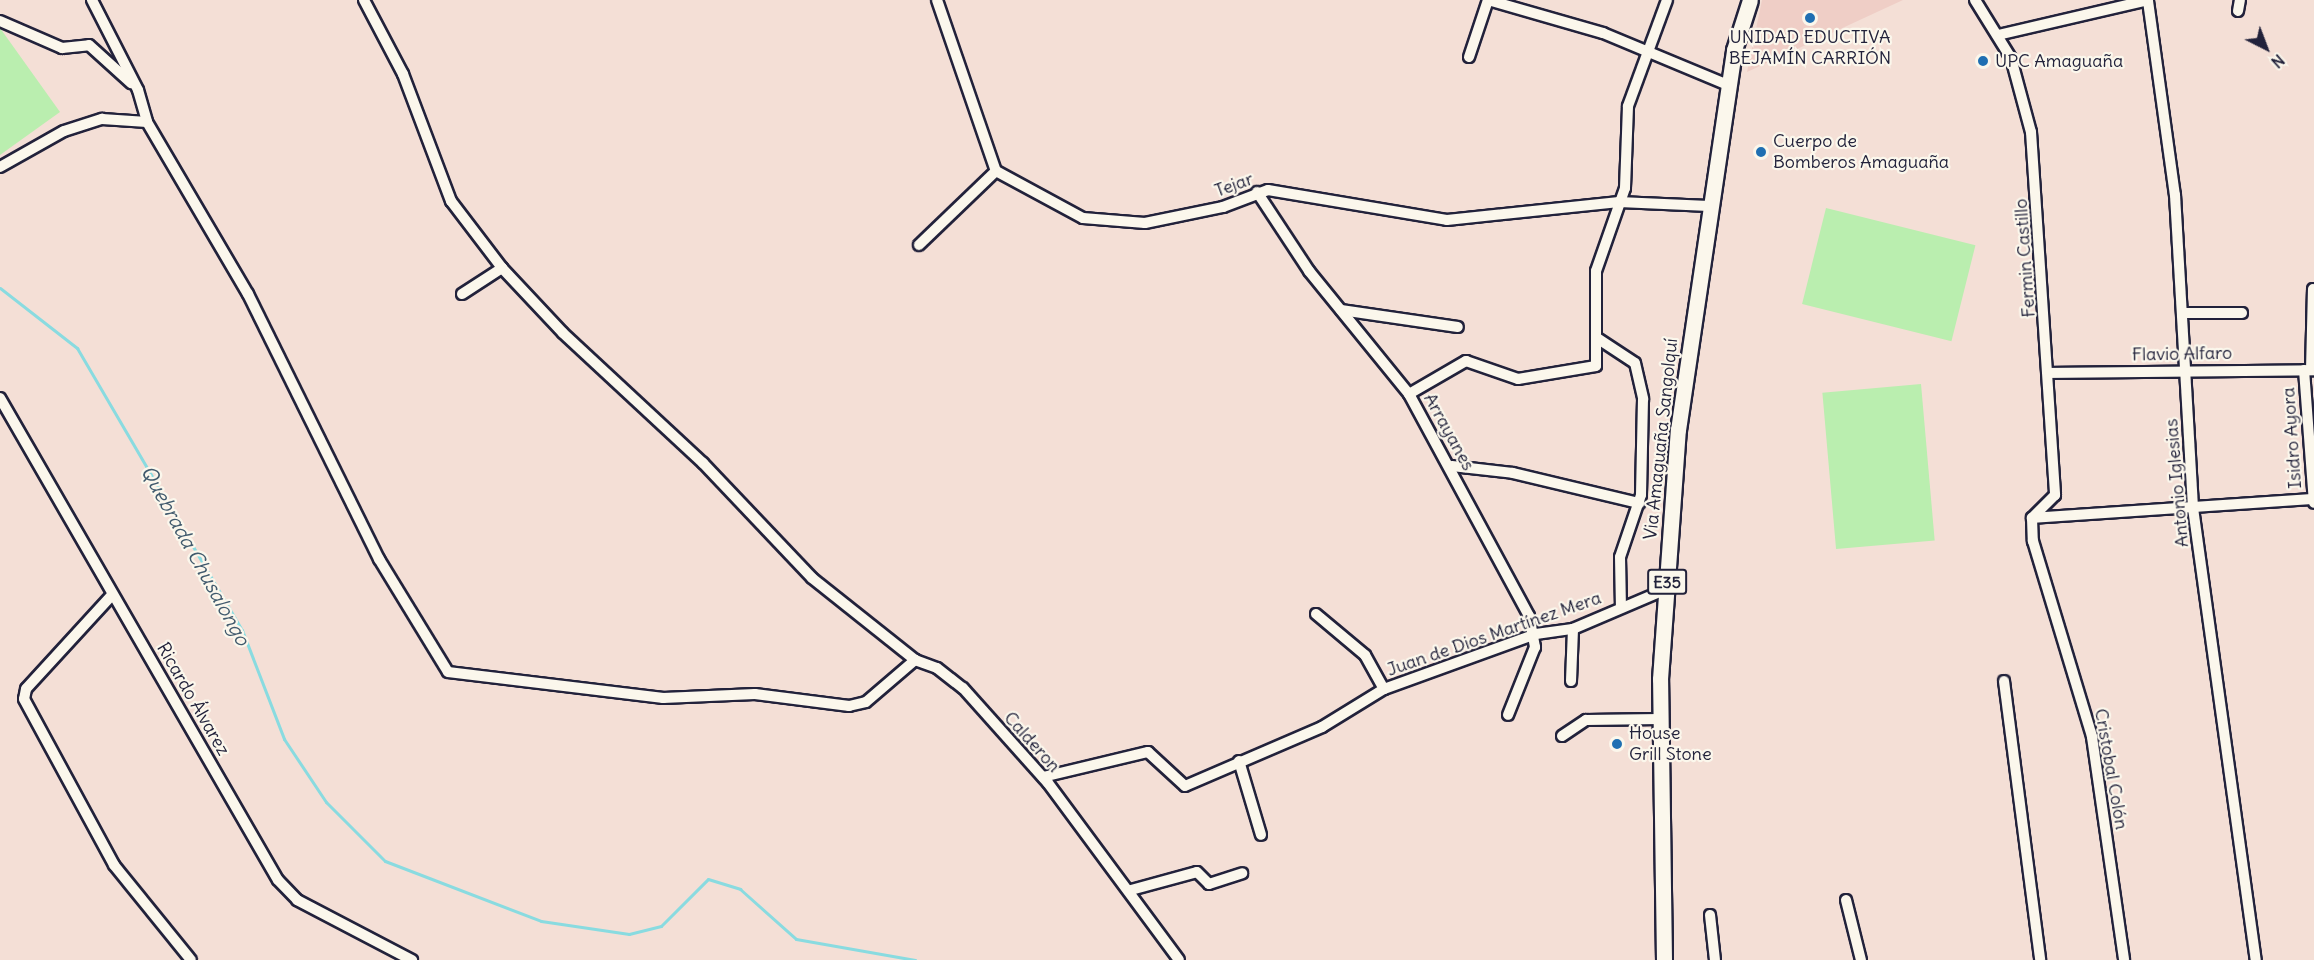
<!DOCTYPE html>
<meta charset="utf-8">
<style>
body{margin:0}
#map{position:relative;width:2314px;height:960px;overflow:hidden;background:#f4dfd6;font-family:Delius,sans-serif}
div>[style]{position:absolute}
.built>*{inset:0;background:#efcec6}
.green>*{inset:0;background:#baeeaf;transform-origin:0 0}
.stream>*{height:3px;margin:-1.5px;padding:0 1.5px;transform-origin:1.5px;border-radius:1.5px;background:#89dbe0}
.roads{filter:drop-shadow(2px 0 #22223b) drop-shadow(-2px 0 #22223b) drop-shadow(0 2px #22223b) drop-shadow(0 -2px #22223b)}
.minor>*{height:10px;margin:-5px;padding:0 5px;transform-origin:5px;border-radius:5px;background:#fbf7ec}
.highway>*{height:15px;margin:-7.5px;padding:0 7.5px;transform-origin:7.5px;border-radius:7.5px;background:#fbf7ec}
.dots>*{width:16px;height:16px;translate:-50% -50%;box-sizing:border-box;border:3px solid #fbf7ec;border-radius:50%}
span{translate:-50% -50%;white-space:nowrap;text-align:center;line-height:1.15;-webkit-text-stroke:4.5px #fbf7ec;paint-order:stroke}
.shield-label span{padding:2px 4px;background:#fbf7ec;border:2px solid;border-radius:4px;-webkit-text-stroke-width:0}
.shield-label{font-size:16px;color:#22223b;font-weight:700}
.poi-label{font-size:18px;color:#22223b}
.left{translate:0 -50%;text-align:left}
.street-label{font-size:18px;color:#22223b}
.water-label{font-size:20px;color:#415a6d;font-style:italic}
.north{position:absolute;left:2236px;top:18px;width:60px;height:60px;-webkit-text-stroke:4px #fbf7ec;paint-order:stroke;rotate:138deg;font-size:16px;font-weight:700;line-height:24px;text-align:center;color:#22223b}
.north::after{content:'';display:block;margin:auto;width:21px;height:27px;background:#22223b;clip-path:polygon(50% 0,100% 100%,50% 72%,0 100%)}
</style>
<div id="map">
<div class="built">
<i style="clip-path:polygon(1762px 0,1903px 0,1747px 72px)"></i>
</div>
<div class="green">
<i style="clip-path:polygon(0 28px,60px 112px,0 155px)"></i>
<i style="left:1826px;top:208px;width:154px;height:99px;rotate:14deg"></i>
<i style="left:1921px;top:384px;width:157px;height:99px;rotate:85deg"></i>
</div>
<div class="stream">
<i style="left:0;top:288px;width:98px;rotate:37.9deg"></i>
<i style="left:77px;top:348px;width:327px;rotate:59.7deg"></i>
<i style="left:242px;top:630px;width:117px;rotate:68.9deg"></i>
<i style="left:284px;top:739px;width:76px;rotate:56.3deg"></i>
<i style="left:326px;top:802px;width:83px;rotate:45deg"></i>
<i style="left:385px;top:861px;width:167px;rotate:21deg"></i>
<i style="left:541px;top:921px;width:89px;rotate:8.4deg"></i>
<i style="left:629px;top:934px;width:33px;rotate:-14deg"></i>
<i style="left:661px;top:926px;width:66px;rotate:-45deg"></i>
<i style="left:708px;top:879px;width:34px;rotate:17deg"></i>
<i style="left:740px;top:889px;width:75px;rotate:41.8deg"></i>
<i style="left:796px;top:939px;width:121px;rotate:10deg"></i>
</div>
<div class="roads">
<div class="minor">
<i style="left:92px;top:0;width:101px;rotate:62.9deg"></i>
<i style="left:138px;top:90px;width:33px;rotate:74deg"></i>
<i style="left:147px;top:122px;width:199px;rotate:59.6deg"></i>
<i style="left:248px;top:294px;width:296px;rotate:63.7deg"></i>
<i style="left:379px;top:559px;width:132px;rotate:58.6deg"></i>
<i style="left:448px;top:672px;width:217px;rotate:6.9deg"></i>
<i style="left:663px;top:698px;width:92px;rotate:-2.5deg"></i>
<i style="left:755px;top:694px;width:95px;rotate:7.3deg"></i>
<i style="left:849px;top:706px;width:17px;rotate:-13deg"></i>
<i style="left:866px;top:702px;width:65px;rotate:-40.6deg"></i>
<i style="left:915px;top:660px;width:23px;rotate:20deg"></i>
<i style="left:937px;top:668px;width:33px;rotate:38deg"></i>
<i style="left:963px;top:688px;width:127px;rotate:48.2deg"></i>
<i style="left:1048px;top:783px;width:220px;rotate:53.5deg"></i>
<i style="left:364px;top:0;width:84px;rotate:62.2deg"></i>
<i style="left:403px;top:74px;width:136px;rotate:69.3deg"></i>
<i style="left:451px;top:201px;width:84px;rotate:52.7deg"></i>
<i style="left:502px;top:268px;width:89px;rotate:46.8deg"></i>
<i style="left:563px;top:333px;width:191px;rotate:42.9deg"></i>
<i style="left:703px;top:463px;width:158px;rotate:46.5deg"></i>
<i style="left:812px;top:578px;width:132px;rotate:38.5deg"></i>
<i style="left:937px;top:0;width:181px;rotate:71deg"></i>
<i style="left:996px;top:171px;width:99px;rotate:28.4deg"></i>
<i style="left:1083px;top:218px;width:62px;rotate:4.6deg"></i>
<i style="left:1145px;top:223px;width:80px;rotate:-11.6deg"></i>
<i style="left:1223px;top:207px;width:48px;rotate:-20.7deg"></i>
<i style="left:1268px;top:190px;width:181px;rotate:9.5deg"></i>
<i style="left:1447px;top:220px;width:173px;rotate:-6deg"></i>
<i style="left:1619px;top:202px;width:90px;rotate:2.5deg"></i>
<i style="left:1488px;top:0;width:120px;rotate:16deg"></i>
<i style="left:1603px;top:33px;width:135px;rotate:22.6deg"></i>
<i style="left:1975px;top:0;width:68px;rotate:58.2deg"></i>
<i style="left:2011px;top:58px;width:77px;rotate:74.9deg"></i>
<i style="left:2031px;top:132px;width:364px;rotate:86.2deg"></i>
<i style="left:2055px;top:495px;width:33px;rotate:135deg"></i>
<i style="left:2148px;top:1px;width:196px;rotate:82.1deg"></i>
<i style="left:2175px;top:195px;width:314px;rotate:86.7deg"></i>
<i style="left:2193px;top:508px;width:456px;rotate:82.1deg"></i>
<i style="left:2238px;top:11px;width:11px;rotate:-80deg"></i>
<i style="left:0;top:21px;width:68px;rotate:23.5deg"></i>
<i style="left:62px;top:48px;width:27px;rotate:-6deg"></i>
<i style="left:89px;top:45px;width:57px;rotate:42.1deg"></i>
<i style="left:1998px;top:35px;width:154px;rotate:-13.1deg"></i>
<i style="left:1469px;top:57px;width:60px;rotate:-71.6deg"></i>
<i style="left:0;top:167px;width:73px;rotate:-29.4deg"></i>
<i style="left:64px;top:131px;width:40px;rotate:-18deg"></i>
<i style="left:102px;top:119px;width:45px;rotate:3.8deg"></i>
<i style="left:1257px;top:192px;width:95px;rotate:56.6deg"></i>
<i style="left:1309px;top:271px;width:159px;rotate:50.9deg"></i>
<i style="left:1409px;top:394px;width:252px;rotate:61.6deg"></i>
<i style="left:1529px;top:616px;width:32px;rotate:79deg"></i>
<i style="left:1535px;top:647px;width:73px;rotate:111.7deg"></i>
<i style="left:919px;top:245px;width:107px;rotate:-43.9deg"></i>
<i style="left:462px;top:294px;width:48px;rotate:-33deg"></i>
<i style="left:1341px;top:310px;width:118px;rotate:8.3deg"></i>
<i style="left:2183px;top:313px;width:59px"></i>
<i style="left:1597px;top:338px;width:45px;rotate:33.3deg"></i>
<i style="left:1635px;top:363px;width:37px;rotate:77deg"></i>
<i style="left:1643px;top:399px;width:96px;rotate:91.2deg"></i>
<i style="left:1641px;top:495px;width:65px;rotate:108.7deg"></i>
<i style="left:1620px;top:557px;width:50px;rotate:88.9deg"></i>
<i style="left:2304px;top:370px;width:133px;rotate:85.7deg"></i>
<i style="left:2311px;top:370px;width:81px;rotate:-88.6deg"></i>
<i style="left:2049px;top:373px;width:265px;rotate:-0.6deg"></i>
<i style="left:1409px;top:394px;width:66px;rotate:-30.1deg"></i>
<i style="left:1466px;top:361px;width:55px;rotate:19.1deg"></i>
<i style="left:1518px;top:379px;width:79px;rotate:-9.5deg"></i>
<i style="left:1596px;top:366px;width:95px;rotate:-90deg"></i>
<i style="left:1596px;top:271px;width:88px;rotate:-70.7deg"></i>
<i style="left:1625px;top:188px;width:82px;rotate:-87.9deg"></i>
<i style="left:1628px;top:106px;width:113px;rotate:-69.8deg"></i>
<i style="left:0;top:398px;width:556px;rotate:60.03deg"></i>
<i style="left:278px;top:880px;width:28px;rotate:46deg"></i>
<i style="left:297px;top:900px;width:130px;rotate:27.6deg"></i>
<i style="left:1452px;top:466px;width:61px;rotate:6.5deg"></i>
<i style="left:1513px;top:473px;width:130px;rotate:13.4deg"></i>
<i style="left:2032px;top:518px;width:23px;rotate:88deg"></i>
<i style="left:2033px;top:541px;width:205px;rotate:73.2deg"></i>
<i style="left:2092px;top:737px;width:225px;rotate:81.8deg"></i>
<i style="left:2032px;top:518px;width:283px;rotate:-3.9deg"></i>
<i style="left:112px;top:595px;width:127px;rotate:132.5deg"></i>
<i style="left:26px;top:689px;width:10px;rotate:101deg"></i>
<i style="left:24px;top:699px;width:189px;rotate:61.5deg"></i>
<i style="left:114px;top:865px;width:122px;rotate:51deg"></i>
<i style="left:1316px;top:614px;width:64px;rotate:39.9deg"></i>
<i style="left:1365px;top:655px;width:39px;rotate:61deg"></i>
<i style="left:1571px;top:681px;width:52px;rotate:-87.8deg"></i>
<i style="left:2004px;top:681px;width:281px;rotate:82.6deg"></i>
<i style="left:1562px;top:736px;width:29px;rotate:-34deg"></i>
<i style="left:1586px;top:720px;width:74px;rotate:-0.8deg"></i>
<i style="left:1239px;top:761px;width:77px;rotate:73.4deg"></i>
<i style="left:1043px;top:777px;width:108px;rotate:-13.4deg"></i>
<i style="left:1148px;top:752px;width:50px;rotate:42.6deg"></i>
<i style="left:1185px;top:786px;width:149px;rotate:-23.3deg"></i>
<i style="left:1322px;top:727px;width:73px;rotate:-31.5deg"></i>
<i style="left:1384px;top:689px;width:162px;rotate:-19.9deg"></i>
<i style="left:1536px;top:634px;width:37px;rotate:-8deg"></i>
<i style="left:1573px;top:629px;width:102px;rotate:-23.1deg"></i>
<i style="left:1131px;top:890px;width:68px;rotate:-15.3deg"></i>
<i style="left:1197px;top:872px;width:17px;rotate:45deg"></i>
<i style="left:1209px;top:884px;width:35px;rotate:-18deg"></i>
<i style="left:1846px;top:900px;width:62px;rotate:76deg"></i>
<i style="left:1710px;top:915px;width:45px;rotate:83.7deg"></i>
</div>
<div class="highway">
<i style="left:1664px;top:960px;width:281px;rotate:-90.8deg"></i>
<i style="left:1660px;top:679px;width:250px;rotate:-85.9deg"></i>
<i style="left:1678px;top:430px;width:384px;rotate:-81.6deg"></i>
<i style="left:1734px;top:50px;width:52px;rotate:-72.3deg"></i>
</div>
</div>
<div class="dots">
<i style="left:1810px;top:18px;background:#1f6fb2"></i>
<i style="left:1983px;top:61px;background:#1f6fb2"></i>
<i style="left:1761px;top:152px;background:#1f6fb2"></i>
<i style="left:1617px;top:744px;background:#1f6fb2"></i>
</div>
<div class="shield-label">
<span style="left:1667px;top:582px">E35</span>
</div>
<div class="poi-label">
<span style="left:1810px;top:48px">UNIDAD EDUCTIVA<br>BEJAMÍN CARRIÓN</span>
<span class="left" style="left:1995px;top:61px">UPC Amaguaña</span>
<span class="left" style="left:1773px;top:152px">Cuerpo de<br>Bomberos Amaguaña</span>
<span class="left" style="left:1629px;top:744px">House<br>Grill Stone</span>
</div>
<div class="street-label">
<span style="left:1234px;top:185px;rotate:-20deg">Tejar</span>
<span style="left:2025px;top:258px;rotate:-94deg">Fermin Castillo</span>
<span style="left:2182px;top:354px;rotate:-1deg">Flavio Alfaro</span>
<span style="left:1449px;top:432px;rotate:61deg">Arrayanes</span>
<span style="left:2292px;top:438px;rotate:-94deg">Isidro Ayora</span>
<span style="left:1661px;top:439px;rotate:-84deg">Via Amaguaña Sangolquí</span>
<span style="left:2177px;top:483px;rotate:-95deg">Antonio Iglesias</span>
<span style="left:1494px;top:634px;rotate:-19deg">Juan de Dios Martínez Mera</span>
<span style="left:193px;top:699px;rotate:60deg">Ricardo Álvarez</span>
<span style="left:1032px;top:742px;rotate:48deg">Calderon</span>
<span style="left:2111px;top:769px;rotate:80deg">Cristobal Colón</span>
</div>
<div class="water-label">
<span style="left:196px;top:555px;rotate:61deg">Quebrada Chusalongo</span>
</div>
<div class="north">N</div>
</div>
